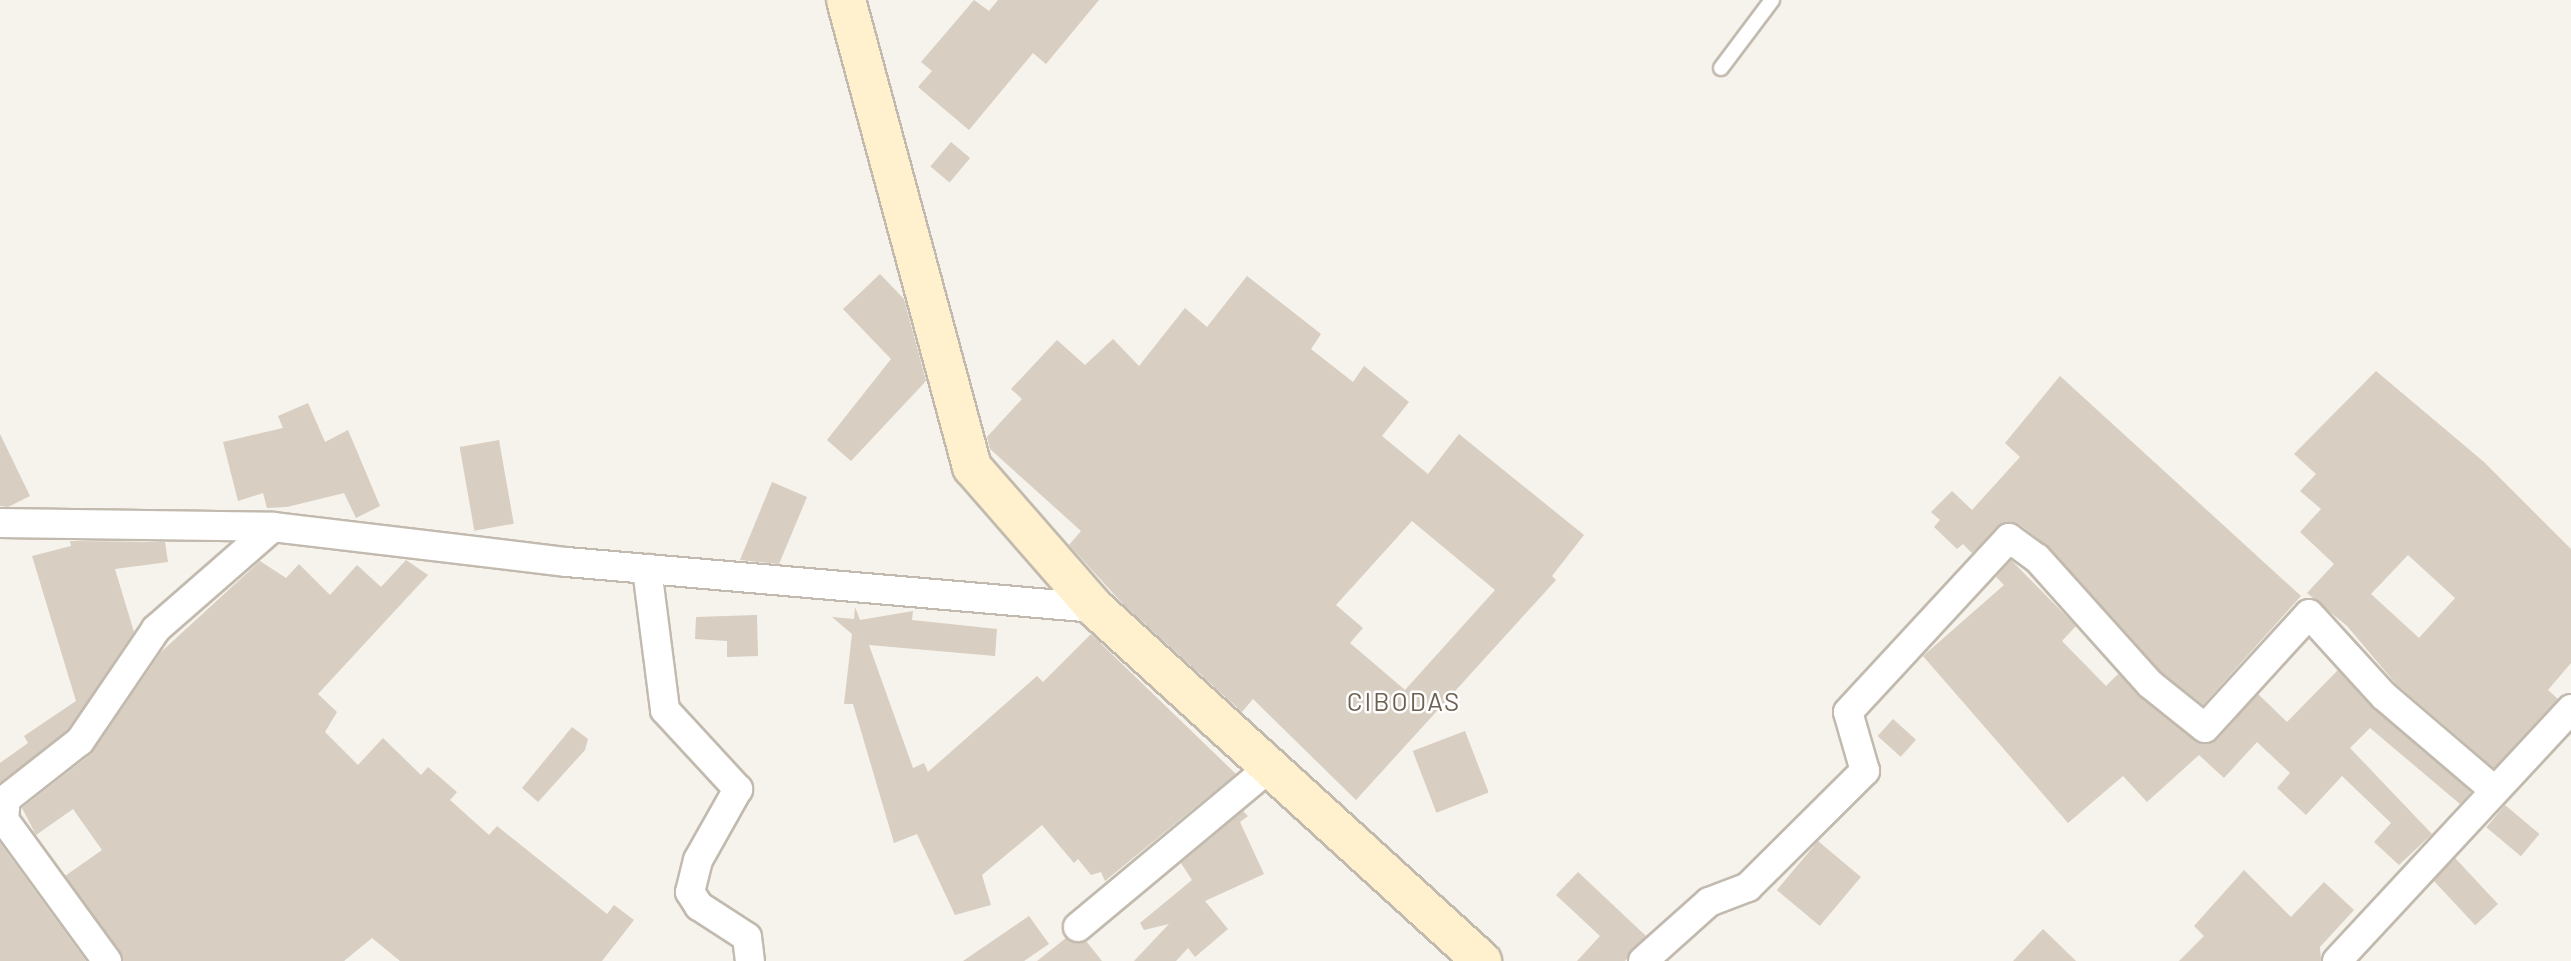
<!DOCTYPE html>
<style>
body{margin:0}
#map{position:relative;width:2571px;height:961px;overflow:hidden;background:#f6f2ec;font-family:Barlow,sans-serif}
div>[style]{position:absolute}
.building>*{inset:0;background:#d8cec1;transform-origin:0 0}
.roads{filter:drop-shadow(2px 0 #c2baae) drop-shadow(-2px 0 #c2baae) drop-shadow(0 2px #c2baae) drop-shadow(0 -2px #c2baae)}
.lane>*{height:14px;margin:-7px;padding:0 7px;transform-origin:7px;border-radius:7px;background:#fff}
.street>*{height:28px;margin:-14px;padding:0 14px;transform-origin:14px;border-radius:14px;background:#fff}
.secondary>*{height:38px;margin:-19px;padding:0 19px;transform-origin:19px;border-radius:19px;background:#fff1cd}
span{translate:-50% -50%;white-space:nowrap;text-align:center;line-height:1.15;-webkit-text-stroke:5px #fff;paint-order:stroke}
.quarter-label{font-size:26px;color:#6e6050;letter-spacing:2px}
</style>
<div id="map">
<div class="building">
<i style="clip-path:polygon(974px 0,989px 11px,998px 0,1099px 0,1046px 64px,1033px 53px,969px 130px,918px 87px,932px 71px,921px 62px)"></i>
<i style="left:951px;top:142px;width:25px;height:32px;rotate:40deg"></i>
<i style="clip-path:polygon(880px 274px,904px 299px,926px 381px,851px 461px,827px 440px,891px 359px,843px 309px)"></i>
<i style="clip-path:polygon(evenodd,1247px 276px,1321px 334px,1311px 349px,1353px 382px,1364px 366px,1409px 402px,1382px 436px,1428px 474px,1459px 434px,1584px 535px,1552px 576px,1556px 580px,1356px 800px,1253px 699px,1242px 712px,1123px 604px,1069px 545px,1081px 531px,990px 449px,987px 437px,1022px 399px,1011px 389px,1057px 340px,1085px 365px,1113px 339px,1139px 366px,1185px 308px,1207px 327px,1247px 276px,1412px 521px,1495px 590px,1405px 690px,1350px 643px,1363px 628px,1336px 605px,1412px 521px)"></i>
<i style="clip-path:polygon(evenodd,2376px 371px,2484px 462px,2571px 549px,2571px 663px,2548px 690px,2558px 699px,2494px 768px,2396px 684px,2347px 626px,2307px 593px,2334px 564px,2300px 532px,2321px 509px,2300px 491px,2316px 474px,2294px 454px,2376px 371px,2408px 555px,2455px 598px,2419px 638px,2371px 594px,2408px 555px)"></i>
<i style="clip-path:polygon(2060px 376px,2301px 596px,2203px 705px,2161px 672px,2049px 547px,2019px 524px,2003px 523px,1972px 553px,1963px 544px,1957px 549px,1934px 527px,1940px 520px,1931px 512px,1952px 491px,1972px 510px,2020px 457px,2005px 443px)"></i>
<i style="clip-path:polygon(308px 403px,325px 442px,348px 430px,380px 506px,356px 518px,344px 493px,287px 507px,267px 508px,263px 493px,238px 501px,223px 442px,283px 428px,278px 416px)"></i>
<i style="clip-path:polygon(0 434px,30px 496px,8px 507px,0 506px)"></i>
<i style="left:499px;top:440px;width:85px;height:40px;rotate:80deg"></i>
<i style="clip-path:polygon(772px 482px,807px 497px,779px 564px,740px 560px)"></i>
<i style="clip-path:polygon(70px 541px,165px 542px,168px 562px,115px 569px,134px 632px,68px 730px,0 783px,0 763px,28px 743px,24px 736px,76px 701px,32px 556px,71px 546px)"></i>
<i style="clip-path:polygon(406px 560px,428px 575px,318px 694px,337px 712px,325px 732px,358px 765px,383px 738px,421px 775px,428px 767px,457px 792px,450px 800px,489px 835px,497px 826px,607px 914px,614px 905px,634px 920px,602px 961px,400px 961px,372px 938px,344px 961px,123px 961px,65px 876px,102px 850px,73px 809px,36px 835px,22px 808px,91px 754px,161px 652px,260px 561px,286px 578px,299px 564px,330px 595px,357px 565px,381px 587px)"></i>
<i style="clip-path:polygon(2011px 560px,2076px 626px,2062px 641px,2106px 686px,2118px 674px,2195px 741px,2217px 740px,2258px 694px,2287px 722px,2338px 670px,2471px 792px,2460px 804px,2370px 728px,2350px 748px,2432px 834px,2399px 865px,2374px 842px,2391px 823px,2342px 776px,2306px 815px,2277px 788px,2290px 773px,2257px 742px,2224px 778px,2199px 755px,2147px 802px,2123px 776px,2068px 823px,1923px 656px,2004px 585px,1996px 577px)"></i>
<i style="clip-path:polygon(855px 607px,860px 620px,913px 611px,912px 620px,997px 629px,995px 656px,869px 645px,913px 768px,924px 763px,928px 772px,1037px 676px,1043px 682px,1091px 634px,1236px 774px,1105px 881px,1101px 872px,1091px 875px,1078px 859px,1074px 863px,1042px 825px,982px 875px,991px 905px,955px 915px,917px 834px,894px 843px,853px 704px,844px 704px,852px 634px,832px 617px,854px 619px)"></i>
<i style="clip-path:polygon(757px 615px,758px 656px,727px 657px,727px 641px,695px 639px,696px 617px)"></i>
<i style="left:1893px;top:719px;width:31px;height:23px;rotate:42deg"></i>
<i style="clip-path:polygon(572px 727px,588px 739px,585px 750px,538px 802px,522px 788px)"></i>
<i style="left:1465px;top:731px;width:66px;height:56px;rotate:69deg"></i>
<i style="left:2505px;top:805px;width:45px;height:29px;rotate:40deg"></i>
<i style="clip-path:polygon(1243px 811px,1248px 816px,1240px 822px,1264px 874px,1205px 901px,1228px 929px,1195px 957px,1188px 948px,1176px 961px,1134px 961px,1169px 924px,1144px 930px,1140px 923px,1192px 880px,1181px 863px)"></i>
<i style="left:1818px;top:841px;width:56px;height:64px;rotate:40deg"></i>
<i style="clip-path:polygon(0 843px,86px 961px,0 961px)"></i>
<i style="left:2455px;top:858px;width:63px;height:31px;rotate:47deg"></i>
<i style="clip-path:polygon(2244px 870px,2291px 917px,2324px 882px,2354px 910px,2320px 947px,2321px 961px,2179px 961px,2204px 936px,2194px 926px)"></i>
<i style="clip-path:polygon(1578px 872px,1646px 936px,1625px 961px,1577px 961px,1600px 936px,1556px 895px)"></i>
<i style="clip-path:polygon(1029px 916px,1049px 944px,1024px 961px,963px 961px)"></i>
<i style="clip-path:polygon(2043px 929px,2076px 961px,2013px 961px)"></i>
<i style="clip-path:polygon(1066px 938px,1086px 941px,1102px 961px,1037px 961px)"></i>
</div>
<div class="roads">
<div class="lane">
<i style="left:1721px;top:68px;width:85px;rotate:-53.1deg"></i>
</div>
<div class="street">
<i style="left:0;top:523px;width:273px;rotate:0.8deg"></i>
<i style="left:273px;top:527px;width:296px;rotate:6.8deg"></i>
<i style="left:567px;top:562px;width:530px;rotate:4.98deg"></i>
<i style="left:647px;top:569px;width:142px;rotate:82.7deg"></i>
<i style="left:665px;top:710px;width:108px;rotate:47.3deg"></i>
<i style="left:738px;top:789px;width:81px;rotate:119.4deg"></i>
<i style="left:698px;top:860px;width:33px;rotate:104deg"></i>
<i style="left:690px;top:892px;width:17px;rotate:57deg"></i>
<i style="left:699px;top:906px;width:57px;rotate:32.9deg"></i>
<i style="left:747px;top:937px;width:24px;rotate:83deg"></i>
<i style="left:1078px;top:927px;width:250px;rotate:-39.8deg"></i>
<i style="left:107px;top:961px;width:175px;rotate:-126.1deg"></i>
<i style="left:4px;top:820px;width:21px;rotate:-85deg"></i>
<i style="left:6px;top:799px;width:94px;rotate:-38.1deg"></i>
<i style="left:80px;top:741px;width:135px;rotate:-55.8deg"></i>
<i style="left:156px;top:629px;width:155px;rotate:-41.1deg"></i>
<i style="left:1643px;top:961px;width:89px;rotate:-41.8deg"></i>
<i style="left:1709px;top:902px;width:42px;rotate:-21deg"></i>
<i style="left:1748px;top:887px;width:165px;rotate:-44.8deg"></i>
<i style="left:1865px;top:771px;width:61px;rotate:-106.1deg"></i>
<i style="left:1848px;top:712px;width:237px;rotate:-47.2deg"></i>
<i style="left:2009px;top:538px;width:34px;rotate:36deg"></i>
<i style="left:2037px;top:558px;width:169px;rotate:48.1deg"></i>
<i style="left:2150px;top:684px;width:70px;rotate:38.7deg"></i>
<i style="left:2205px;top:728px;width:154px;rotate:-47.6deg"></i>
<i style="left:2309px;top:614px;width:111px;rotate:47.6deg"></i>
<i style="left:2384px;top:696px;width:145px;rotate:40.5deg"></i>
<i style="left:2337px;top:961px;width:344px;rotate:-47.1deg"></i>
</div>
<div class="secondary">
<i style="left:846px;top:0;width:484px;rotate:74.9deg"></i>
<i style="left:972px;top:467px;width:187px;rotate:48.9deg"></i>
<i style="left:1095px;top:608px;width:524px;rotate:42.37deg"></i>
</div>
</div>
<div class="quarter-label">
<span style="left:1404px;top:701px">CIBODAS</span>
</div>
</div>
